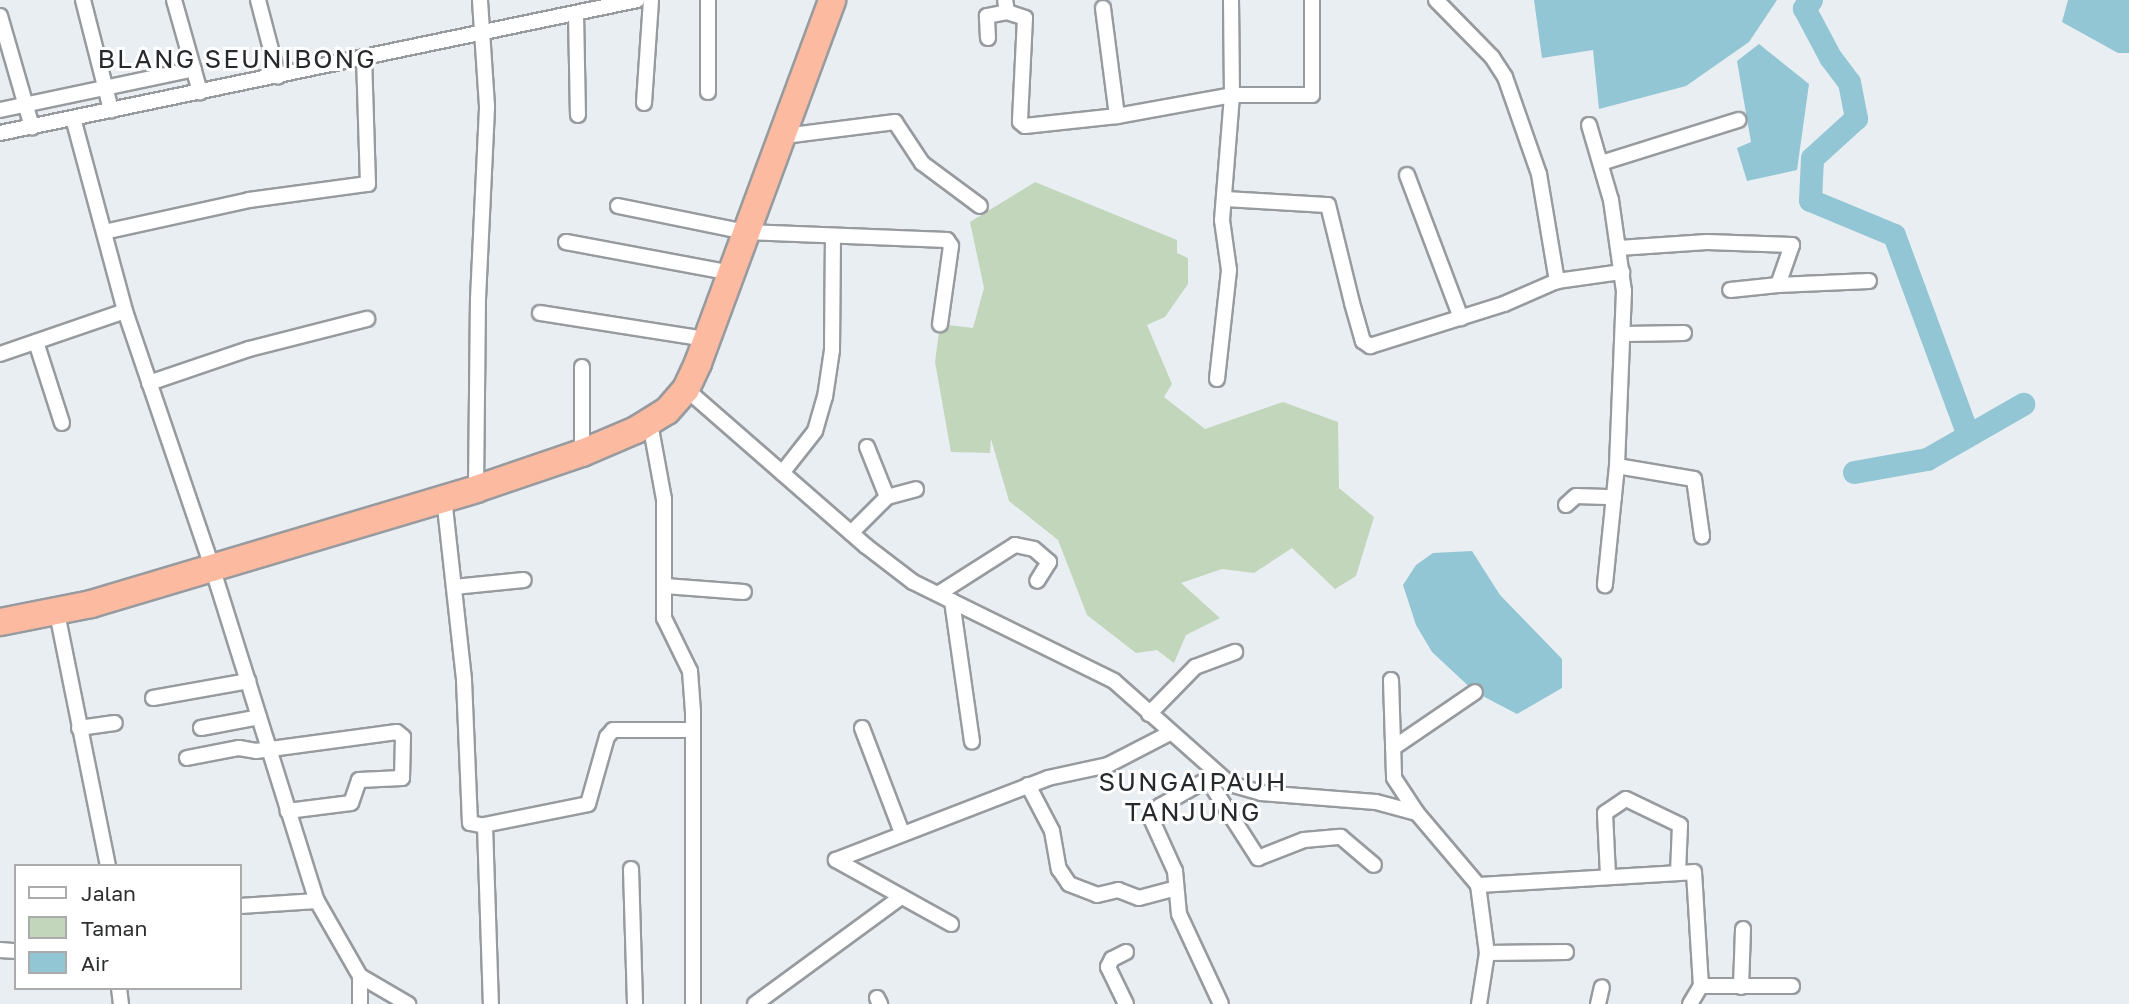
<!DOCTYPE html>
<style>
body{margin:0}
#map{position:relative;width:2129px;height:1004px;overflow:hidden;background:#e9eef2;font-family:"Golos Text",sans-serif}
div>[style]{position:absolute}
.green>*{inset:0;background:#c2d6bc}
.water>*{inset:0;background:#92c6d4}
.river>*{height:23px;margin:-11.5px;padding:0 11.5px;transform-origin:11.5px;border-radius:11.5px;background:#92c6d4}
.roads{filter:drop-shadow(2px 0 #979b9f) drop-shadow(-2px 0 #979b9f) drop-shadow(0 2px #979b9f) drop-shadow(0 -2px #979b9f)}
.street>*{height:14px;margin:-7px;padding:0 7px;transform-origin:7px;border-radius:7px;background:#fff}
.highway>*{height:26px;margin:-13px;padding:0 13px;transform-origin:13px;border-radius:13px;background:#fcbaa0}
span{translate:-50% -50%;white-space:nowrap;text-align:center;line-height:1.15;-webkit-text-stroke:6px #fff;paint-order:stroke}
.quarter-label{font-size:26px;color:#272a2d;letter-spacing:2px}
.legend{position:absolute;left:14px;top:864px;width:228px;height:126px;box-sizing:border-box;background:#fff;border:2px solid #ababac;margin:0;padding:9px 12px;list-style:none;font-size:21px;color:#2c2e2f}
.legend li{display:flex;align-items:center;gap:14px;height:35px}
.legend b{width:35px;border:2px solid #ababac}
</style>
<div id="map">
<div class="green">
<i style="clip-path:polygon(1035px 182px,1177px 240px,1177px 253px,1188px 258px,1188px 284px,1165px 317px,1147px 325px,1172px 384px,1164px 397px,1205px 429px,1283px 402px,1338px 422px,1339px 488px,1374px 517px,1356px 576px,1335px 589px,1292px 548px,1254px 573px,1222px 569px,1181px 583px,1220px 618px,1186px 635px,1174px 663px,1157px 650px,1136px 653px,1087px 615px,1058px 540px,1009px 501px,991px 439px,990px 453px,951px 452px,935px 362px,940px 324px,973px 328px,984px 288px,970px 222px)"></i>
</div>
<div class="water">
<i style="clip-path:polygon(1534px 0,1777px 0,1749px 42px,1686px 86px,1599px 109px,1593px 50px,1542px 58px)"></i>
<i style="clip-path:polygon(2068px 0,2129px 0,2129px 53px,2118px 53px,2062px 22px)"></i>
<i style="clip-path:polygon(1759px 44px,1809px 84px,1797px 170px,1747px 181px,1737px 148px,1751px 142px,1737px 61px)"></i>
<i style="clip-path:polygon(1472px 551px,1500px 595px,1562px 659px,1562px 688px,1517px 714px,1475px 692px,1432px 652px,1416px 625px,1403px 585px,1416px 565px,1433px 553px)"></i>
</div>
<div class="river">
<i style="left:1811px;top:0;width:11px;rotate:131deg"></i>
<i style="left:1804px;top:8px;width:55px;rotate:62deg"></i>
<i style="left:1830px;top:57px;width:31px;rotate:53deg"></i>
<i style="left:1849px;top:82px;width:37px;rotate:79deg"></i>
<i style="left:1856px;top:118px;width:59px;rotate:137.7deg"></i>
<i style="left:1812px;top:158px;width:42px;rotate:92.7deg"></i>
<i style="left:1810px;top:200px;width:91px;rotate:22.6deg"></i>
<i style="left:1894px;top:235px;width:210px;rotate:69.7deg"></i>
<i style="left:1854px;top:472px;width:74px;rotate:-10.1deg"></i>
<i style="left:1927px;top:459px;width:111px;rotate:-29.8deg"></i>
</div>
<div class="roads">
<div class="street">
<i style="left:83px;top:0;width:114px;rotate:75.7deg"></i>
<i style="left:174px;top:0;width:96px;rotate:74.2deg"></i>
<i style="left:258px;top:0;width:79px;rotate:75.3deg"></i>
<i style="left:1436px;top:0;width:80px;rotate:45.5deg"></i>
<i style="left:1492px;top:57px;width:24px;rotate:57deg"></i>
<i style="left:1505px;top:77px;width:103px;rotate:70.7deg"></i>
<i style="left:1539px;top:174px;width:109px;rotate:80.5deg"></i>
<i style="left:1103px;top:8px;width:109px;rotate:82.6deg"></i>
<i style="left:1007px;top:12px;width:19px;rotate:18deg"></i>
<i style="left:1025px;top:18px;width:104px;rotate:92.8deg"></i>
<i style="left:1020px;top:122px;width:6px;rotate:39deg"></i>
<i style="left:1025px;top:126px;width:93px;rotate:-6.2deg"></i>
<i style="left:1117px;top:116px;width:117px;rotate:-10.3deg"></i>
<i style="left:1232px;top:95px;width:80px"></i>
<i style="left:1312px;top:95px;width:95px;rotate:-90deg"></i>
<i style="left:576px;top:13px;width:102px;rotate:88.9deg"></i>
<i style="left:0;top:16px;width:116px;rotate:73.9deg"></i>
<i style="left:988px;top:38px;width:22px;rotate:-93deg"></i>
<i style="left:987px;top:16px;width:20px;rotate:-11deg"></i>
<i style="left:1007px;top:12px;width:12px;rotate:-99deg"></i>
<i style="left:708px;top:92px;width:92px;rotate:-90deg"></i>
<i style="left:644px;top:103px;width:103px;rotate:-86.1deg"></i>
<i style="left:0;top:110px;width:198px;rotate:-11.9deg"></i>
<i style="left:73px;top:118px;width:200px;rotate:74.9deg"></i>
<i style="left:125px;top:311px;width:274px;rotate:71.2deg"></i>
<i style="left:213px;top:570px;width:347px;rotate:72.6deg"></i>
<i style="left:317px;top:901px;width:86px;rotate:60.2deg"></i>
<i style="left:360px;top:976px;width:56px;rotate:30.3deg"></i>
<i style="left:1589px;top:125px;width:78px;rotate:73.7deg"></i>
<i style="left:1611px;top:200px;width:92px;rotate:81.9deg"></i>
<i style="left:1624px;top:291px;width:175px;rotate:92.3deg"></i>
<i style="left:1617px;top:466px;width:120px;rotate:95.8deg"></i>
<i style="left:0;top:133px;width:651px;rotate:-11.79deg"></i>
<i style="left:784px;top:136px;width:112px;rotate:-7.2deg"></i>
<i style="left:895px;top:122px;width:49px;rotate:56.6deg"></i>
<i style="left:922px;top:163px;width:72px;rotate:36.6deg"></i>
<i style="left:1601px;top:163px;width:144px;rotate:-17.4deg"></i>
<i style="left:1407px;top:175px;width:153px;rotate:69.3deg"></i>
<i style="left:1224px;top:199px;width:104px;rotate:3.3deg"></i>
<i style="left:1328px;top:205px;width:101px;rotate:76.2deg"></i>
<i style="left:1352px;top:303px;width:40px;rotate:74deg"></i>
<i style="left:1363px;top:341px;width:9px;rotate:36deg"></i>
<i style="left:1370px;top:346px;width:140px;rotate:-17.4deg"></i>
<i style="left:1504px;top:304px;width:58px;rotate:-23.5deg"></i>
<i style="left:1557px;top:281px;width:66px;rotate:-7.9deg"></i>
<i style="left:618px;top:206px;width:131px;rotate:11.5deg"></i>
<i style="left:746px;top:232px;width:201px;rotate:2.3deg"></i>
<i style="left:947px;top:240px;width:7px;rotate:56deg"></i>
<i style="left:951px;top:246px;width:79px;rotate:98deg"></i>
<i style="left:104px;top:232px;width:148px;rotate:-12.4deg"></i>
<i style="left:249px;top:200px;width:120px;rotate:-7.7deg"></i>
<i style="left:368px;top:184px;width:126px;rotate:-91.8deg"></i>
<i style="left:566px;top:242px;width:168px;rotate:10.6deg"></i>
<i style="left:1619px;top:248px;width:88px;rotate:-3.9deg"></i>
<i style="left:1707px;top:242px;width:85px;rotate:2deg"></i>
<i style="left:1792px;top:245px;width:42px;rotate:109.3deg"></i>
<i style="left:1778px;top:285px;width:48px;rotate:174.1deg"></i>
<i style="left:1778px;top:285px;width:91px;rotate:-2.5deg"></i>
<i style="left:540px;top:313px;width:168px;rotate:8.9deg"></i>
<i style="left:1625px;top:334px;width:59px;rotate:-1deg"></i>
<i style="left:36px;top:342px;width:85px;rotate:72.2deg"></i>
<i style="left:0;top:354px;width:132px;rotate:-19deg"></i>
<i style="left:582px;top:367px;width:86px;rotate:90deg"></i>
<i style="left:1217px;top:379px;width:110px;rotate:-83.7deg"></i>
<i style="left:1229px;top:270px;width:50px;rotate:-98deg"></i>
<i style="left:1222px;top:220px;width:125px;rotate:-85.4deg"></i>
<i style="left:1232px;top:95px;width:95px;rotate:-90.6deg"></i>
<i style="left:149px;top:383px;width:106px;rotate:-18.8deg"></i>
<i style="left:249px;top:349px;width:122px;rotate:-14.3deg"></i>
<i style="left:686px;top:389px;width:239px;rotate:41.1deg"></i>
<i style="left:866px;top:546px;width:59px;rotate:37.5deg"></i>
<i style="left:913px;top:582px;width:224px;rotate:26.2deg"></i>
<i style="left:1114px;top:681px;width:155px;rotate:41.6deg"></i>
<i style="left:1230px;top:784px;width:32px;rotate:16deg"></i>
<i style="left:1261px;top:793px;width:115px;rotate:4.5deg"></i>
<i style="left:1376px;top:802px;width:42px;rotate:15deg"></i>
<i style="left:1417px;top:813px;width:94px;rotate:49.7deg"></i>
<i style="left:1478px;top:885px;width:69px;rotate:82.5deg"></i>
<i style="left:1487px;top:953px;width:52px;rotate:98.9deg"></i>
<i style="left:650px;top:423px;width:77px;rotate:79.6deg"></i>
<i style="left:664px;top:499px;width:119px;rotate:90deg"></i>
<i style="left:664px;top:618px;width:59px;rotate:63.9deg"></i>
<i style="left:690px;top:671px;width:41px;rotate:85.8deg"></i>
<i style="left:693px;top:712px;width:292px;rotate:90deg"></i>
<i style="left:867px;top:447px;width:54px;rotate:68.2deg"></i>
<i style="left:1617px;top:466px;width:78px;rotate:9.6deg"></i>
<i style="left:1694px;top:479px;width:58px;rotate:82deg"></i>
<i style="left:782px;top:473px;width:53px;rotate:-51.8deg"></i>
<i style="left:815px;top:431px;width:35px;rotate:-74deg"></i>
<i style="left:825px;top:397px;width:48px;rotate:-81.5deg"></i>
<i style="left:832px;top:350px;width:114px;rotate:-89.5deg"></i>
<i style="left:476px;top:489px;width:190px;rotate:-89.4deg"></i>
<i style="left:478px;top:299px;width:193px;rotate:-87.3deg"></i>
<i style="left:487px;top:106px;width:106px;rotate:-93.8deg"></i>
<i style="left:444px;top:498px;width:183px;rotate:83.7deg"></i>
<i style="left:464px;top:680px;width:143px;rotate:87.6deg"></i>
<i style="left:470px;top:823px;width:15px;rotate:11deg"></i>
<i style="left:485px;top:826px;width:178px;rotate:88.1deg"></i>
<i style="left:1566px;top:505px;width:13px;rotate:-42deg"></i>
<i style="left:1576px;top:496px;width:38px;rotate:2deg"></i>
<i style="left:851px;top:533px;width:51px;rotate:-45deg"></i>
<i style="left:887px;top:497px;width:30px;rotate:-15deg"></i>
<i style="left:665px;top:586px;width:79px;rotate:4.3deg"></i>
<i style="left:454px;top:587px;width:70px;rotate:-5.7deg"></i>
<i style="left:938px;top:594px;width:91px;rotate:-32.5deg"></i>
<i style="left:1015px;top:545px;width:19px;rotate:12deg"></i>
<i style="left:1034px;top:549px;width:20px;rotate:41deg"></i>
<i style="left:1049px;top:562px;width:22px;rotate:122deg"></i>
<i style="left:952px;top:601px;width:142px;rotate:81.9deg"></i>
<i style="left:57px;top:613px;width:258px;rotate:78.6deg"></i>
<i style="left:1391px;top:680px;width:98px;rotate:88.2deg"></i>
<i style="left:1394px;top:778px;width:42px;rotate:56.7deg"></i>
<i style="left:153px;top:698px;width:97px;rotate:-10.1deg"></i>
<i style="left:1149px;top:714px;width:66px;rotate:-45.6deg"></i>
<i style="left:1195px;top:667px;width:43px;rotate:-20.6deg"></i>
<i style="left:79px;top:728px;width:36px;rotate:-8deg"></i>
<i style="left:201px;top:728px;width:59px;rotate:-10.7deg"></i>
<i style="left:862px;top:728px;width:112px;rotate:69.1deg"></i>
<i style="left:1393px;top:748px;width:99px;rotate:-34.3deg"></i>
<i style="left:187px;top:758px;width:53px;rotate:-10.9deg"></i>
<i style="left:239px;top:748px;width:17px;rotate:10deg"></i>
<i style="left:256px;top:751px;width:142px;rotate:-7.7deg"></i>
<i style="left:397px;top:732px;width:8px;rotate:40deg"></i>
<i style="left:403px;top:737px;width:41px;rotate:91.4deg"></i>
<i style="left:402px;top:778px;width:43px;rotate:177.3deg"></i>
<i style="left:359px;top:780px;width:24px;rotate:109deg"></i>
<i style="left:351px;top:803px;width:64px;rotate:172.8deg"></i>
<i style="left:1217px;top:774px;width:65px;rotate:150.7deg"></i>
<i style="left:1160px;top:806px;width:14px;rotate:135deg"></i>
<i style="left:1150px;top:816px;width:60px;rotate:65.6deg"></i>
<i style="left:1175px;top:871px;width:43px;rotate:84.7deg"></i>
<i style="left:1179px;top:914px;width:99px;rotate:65deg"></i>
<i style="left:1208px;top:780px;width:93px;rotate:57.3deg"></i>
<i style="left:1258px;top:858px;width:49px;rotate:-21.4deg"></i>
<i style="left:1304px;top:840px;width:37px;rotate:-5deg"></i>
<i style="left:1341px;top:837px;width:43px;rotate:40.3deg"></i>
<i style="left:1028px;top:785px;width:52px;rotate:62.4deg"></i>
<i style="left:1052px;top:831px;width:39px;rotate:80deg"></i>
<i style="left:1059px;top:869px;width:18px;rotate:56deg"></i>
<i style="left:1069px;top:884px;width:30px;rotate:21deg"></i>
<i style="left:1097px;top:895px;width:22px;rotate:-13deg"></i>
<i style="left:1118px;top:890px;width:22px;rotate:21deg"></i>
<i style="left:1139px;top:898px;width:38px;rotate:-15deg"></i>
<i style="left:484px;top:825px;width:106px;rotate:-11.4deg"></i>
<i style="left:588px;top:804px;width:70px;rotate:-74.2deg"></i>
<i style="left:607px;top:737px;width:9px;rotate:-49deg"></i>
<i style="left:613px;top:730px;width:80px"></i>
<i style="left:631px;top:869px;width:135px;rotate:88.3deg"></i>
<i style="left:1608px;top:875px;width:62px;rotate:-92.8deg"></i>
<i style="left:1605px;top:813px;width:25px;rotate:-34deg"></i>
<i style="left:1626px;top:799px;width:60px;rotate:25.7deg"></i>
<i style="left:1680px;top:825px;width:47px;rotate:92.4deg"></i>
<i style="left:1478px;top:885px;width:216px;rotate:-3.4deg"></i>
<i style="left:1694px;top:872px;width:114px;rotate:86.5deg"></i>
<i style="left:1701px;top:986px;width:91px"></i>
<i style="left:240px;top:906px;width:77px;rotate:-3.7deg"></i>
<i style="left:951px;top:924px;width:132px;rotate:-150.9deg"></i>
<i style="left:836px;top:860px;width:227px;rotate:-21.1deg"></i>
<i style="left:1048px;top:778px;width:61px;rotate:-12.2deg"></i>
<i style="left:1108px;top:765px;width:70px;rotate:-27.3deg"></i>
<i style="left:0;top:950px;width:16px;rotate:4deg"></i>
<i style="left:1126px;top:952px;width:16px;rotate:153deg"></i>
<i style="left:1112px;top:959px;width:9px;rotate:117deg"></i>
<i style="left:1108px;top:967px;width:41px;rotate:64.1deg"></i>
<i style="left:1487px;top:953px;width:79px;rotate:-0.7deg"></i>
<i style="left:1741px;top:987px;width:58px;rotate:-88deg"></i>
<i style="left:119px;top:988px;width:16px;rotate:83deg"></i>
<i style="left:877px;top:998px;width:7px;rotate:63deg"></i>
<i style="left:360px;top:1004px;width:28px;rotate:-90deg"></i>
<i style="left:755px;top:1004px;width:181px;rotate:-36.2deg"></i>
<i style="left:1598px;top:1004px;width:17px;rotate:-77deg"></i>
<i style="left:1690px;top:1004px;width:21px;rotate:-59deg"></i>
</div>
<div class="highway">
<i style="left:0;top:622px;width:93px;rotate:-11.2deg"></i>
<i style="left:91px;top:604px;width:402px;rotate:-16.6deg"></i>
<i style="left:476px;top:489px;width:112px;rotate:-18.8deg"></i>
<i style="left:582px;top:453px;width:59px;rotate:-23.1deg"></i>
<i style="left:636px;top:430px;width:36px;rotate:-32deg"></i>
<i style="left:667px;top:411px;width:29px;rotate:-49deg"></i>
<i style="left:686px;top:389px;width:29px;rotate:-65deg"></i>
<i style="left:698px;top:363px;width:387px;rotate:-69.7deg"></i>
</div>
</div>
<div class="quarter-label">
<span style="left:237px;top:59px">BLANG SEUNIBONG</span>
<span style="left:1193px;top:797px">SUNGAIPAUH<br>TANJUNG</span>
</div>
<ul class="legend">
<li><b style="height:9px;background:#fff"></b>Jalan</li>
<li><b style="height:19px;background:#c2d6bc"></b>Taman</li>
<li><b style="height:19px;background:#92c6d4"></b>Air</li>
</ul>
</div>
